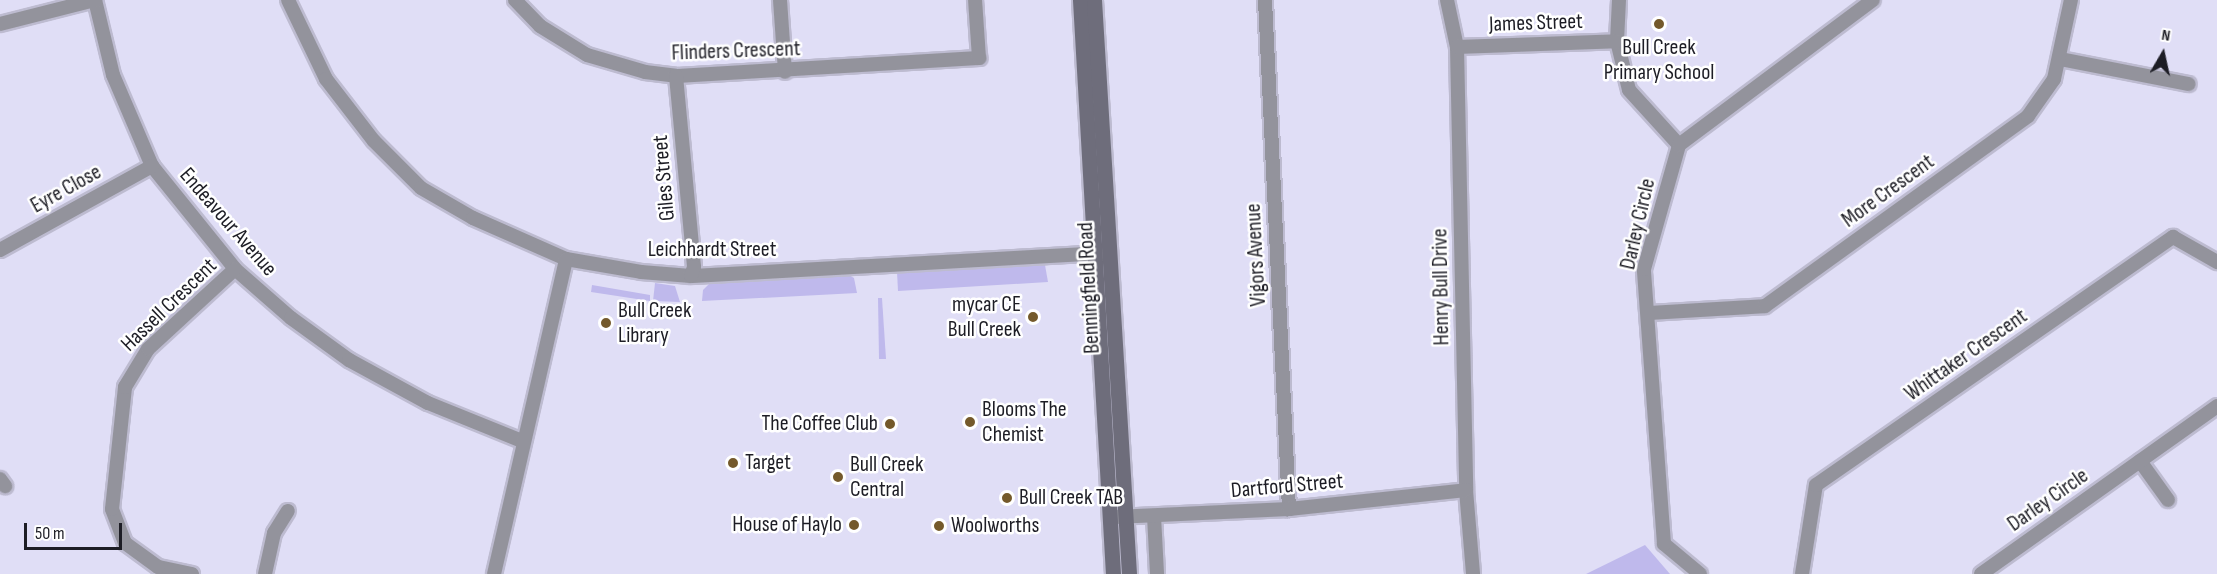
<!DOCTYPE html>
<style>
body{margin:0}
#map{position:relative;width:2217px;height:574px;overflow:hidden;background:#e0def6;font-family:"Sofia Sans Condensed",sans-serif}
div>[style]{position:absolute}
.green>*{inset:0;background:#bfb9ec}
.roads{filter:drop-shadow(2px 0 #bdbbd0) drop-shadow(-2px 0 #bdbbd0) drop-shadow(0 2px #bdbbd0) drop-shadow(0 -2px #bdbbd0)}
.minor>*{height:14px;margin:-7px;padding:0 7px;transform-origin:7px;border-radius:7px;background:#93939c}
.secondary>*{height:15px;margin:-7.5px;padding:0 7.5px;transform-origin:7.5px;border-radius:7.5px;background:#6e6d7b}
.dots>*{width:16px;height:16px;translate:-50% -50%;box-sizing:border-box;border:3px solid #fff;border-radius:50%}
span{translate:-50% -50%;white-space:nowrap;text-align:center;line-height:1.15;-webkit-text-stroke:5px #fff;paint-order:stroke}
.street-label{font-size:22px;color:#1d1d25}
.poi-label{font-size:22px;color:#1d1d25}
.right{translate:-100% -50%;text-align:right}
.left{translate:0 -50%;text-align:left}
.north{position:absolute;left:2133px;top:24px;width:60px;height:60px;-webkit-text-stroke:4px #fff;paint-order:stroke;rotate:9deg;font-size:16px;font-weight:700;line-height:24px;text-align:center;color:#1d1d25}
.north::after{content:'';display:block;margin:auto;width:21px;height:27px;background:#1d1d25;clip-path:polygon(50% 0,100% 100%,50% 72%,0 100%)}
.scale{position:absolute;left:24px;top:523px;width:98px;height:27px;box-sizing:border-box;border:3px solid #1d1d25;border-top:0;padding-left:8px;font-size:18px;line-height:21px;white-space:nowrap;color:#1d1d25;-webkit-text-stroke:4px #fff;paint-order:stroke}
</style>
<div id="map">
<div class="green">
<i style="clip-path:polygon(1041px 263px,1045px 265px,1048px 282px,898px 291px,897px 272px)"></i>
<i style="clip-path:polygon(847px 274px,854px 278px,857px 293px,702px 301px,703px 290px,711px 282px)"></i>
<i style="clip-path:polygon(655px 283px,675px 286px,680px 302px,653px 301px)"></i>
<i style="clip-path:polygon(592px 285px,650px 295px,650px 301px,591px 292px)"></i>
<i style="clip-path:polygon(878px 298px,882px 298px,886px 359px,879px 359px)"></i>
<i style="clip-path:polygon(1645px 545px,1670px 574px,1586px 574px)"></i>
</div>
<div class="roads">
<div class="minor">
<i style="left:95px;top:0;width:77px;rotate:76.5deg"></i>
<i style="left:113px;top:75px;width:99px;rotate:66.8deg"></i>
<i style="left:152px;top:166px;width:132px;rotate:51.1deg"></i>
<i style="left:235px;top:269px;width:74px;rotate:41.2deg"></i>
<i style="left:291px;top:318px;width:72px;rotate:35.9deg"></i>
<i style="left:349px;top:360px;width:90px;rotate:28.6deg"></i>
<i style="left:428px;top:403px;width:101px;rotate:22deg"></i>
<i style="left:288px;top:0;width:88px;rotate:64.3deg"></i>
<i style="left:326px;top:79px;width:78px;rotate:52.3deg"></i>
<i style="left:374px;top:141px;width:66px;rotate:45deg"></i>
<i style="left:421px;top:188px;width:60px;rotate:30deg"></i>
<i style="left:473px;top:218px;width:102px;rotate:23.8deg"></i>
<i style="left:566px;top:259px;width:76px;rotate:9.8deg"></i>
<i style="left:641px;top:272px;width:50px;rotate:4.6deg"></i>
<i style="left:691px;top:276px;width:415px;rotate:-3.2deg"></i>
<i style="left:515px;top:0;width:36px;rotate:46deg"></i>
<i style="left:540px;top:26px;width:55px;rotate:31.7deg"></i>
<i style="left:587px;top:55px;width:60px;rotate:16.3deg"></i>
<i style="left:645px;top:72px;width:31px;rotate:7deg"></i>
<i style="left:676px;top:76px;width:304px;rotate:-3.4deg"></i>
<i style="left:979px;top:58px;width:58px;rotate:-93.9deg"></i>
<i style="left:780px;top:0;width:72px;rotate:86deg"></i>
<i style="left:1265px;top:0;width:510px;rotate:87.3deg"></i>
<i style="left:1447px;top:0;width:48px;rotate:78deg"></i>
<i style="left:1457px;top:47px;width:443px;rotate:88.8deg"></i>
<i style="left:1466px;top:490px;width:84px;rotate:85.2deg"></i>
<i style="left:1619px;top:0;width:41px;rotate:92.8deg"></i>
<i style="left:1617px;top:41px;width:50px;rotate:76.2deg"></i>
<i style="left:1629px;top:90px;width:74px;rotate:47.7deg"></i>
<i style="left:0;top:24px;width:98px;rotate:-14.2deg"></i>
<i style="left:1457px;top:47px;width:160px;rotate:-2.1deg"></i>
<i style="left:2060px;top:59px;width:131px;rotate:11deg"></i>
<i style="left:676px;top:76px;width:192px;rotate:84.6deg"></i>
<i style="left:694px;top:267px;width:9px;rotate:108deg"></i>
<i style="left:0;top:250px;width:174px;rotate:-28.9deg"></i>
<i style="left:1648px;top:313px;width:117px;rotate:-3.4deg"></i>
<i style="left:1765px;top:306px;width:324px;rotate:-35.8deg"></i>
<i style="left:2028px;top:116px;width:45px;rotate:-54.9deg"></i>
<i style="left:2054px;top:79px;width:81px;rotate:-77.9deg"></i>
<i style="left:2140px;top:461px;width:48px;rotate:54.3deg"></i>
<i style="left:0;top:479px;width:9px;rotate:54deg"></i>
<i style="left:1154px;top:516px;width:58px;rotate:87deg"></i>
<i style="left:1115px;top:517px;width:174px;rotate:-2.6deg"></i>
<i style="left:1289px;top:509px;width:178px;rotate:-6.1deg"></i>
<i style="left:192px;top:574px;width:35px;rotate:-168deg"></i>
<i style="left:158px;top:567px;width:41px;rotate:-144deg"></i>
<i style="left:125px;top:543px;width:36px;rotate:-111deg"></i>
<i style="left:112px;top:509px;width:123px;rotate:-83.9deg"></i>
<i style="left:125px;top:387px;width:44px;rotate:-58.8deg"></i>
<i style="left:148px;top:349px;width:118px;rotate:-42.6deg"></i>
<i style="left:265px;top:574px;width:42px;rotate:-77.6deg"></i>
<i style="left:274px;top:533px;width:26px;rotate:-58deg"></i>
<i style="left:494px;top:574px;width:323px;rotate:-77.1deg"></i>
<i style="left:1700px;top:574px;width:47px;rotate:-140.2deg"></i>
<i style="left:1664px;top:544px;width:276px;rotate:-94.2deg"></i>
<i style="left:1644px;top:269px;width:129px;rotate:-74.2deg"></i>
<i style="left:1679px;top:145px;width:242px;rotate:-36.8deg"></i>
<i style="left:1802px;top:574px;width:90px;rotate:-81.1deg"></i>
<i style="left:1816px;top:485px;width:435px;rotate:-34.8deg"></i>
<i style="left:2173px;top:237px;width:51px;rotate:29.6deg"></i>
<i style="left:1981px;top:574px;width:290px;rotate:-35.4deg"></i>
</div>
<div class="secondary">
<i style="left:1080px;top:0;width:575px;rotate:86.71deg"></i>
<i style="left:1094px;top:0;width:575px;rotate:86.51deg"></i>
</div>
</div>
<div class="dots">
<i style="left:1659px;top:24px;background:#74592b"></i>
<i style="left:1033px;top:317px;background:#74592b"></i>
<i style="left:606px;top:323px;background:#74592b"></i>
<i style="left:970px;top:422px;background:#74592b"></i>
<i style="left:890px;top:424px;background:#74592b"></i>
<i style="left:733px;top:463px;background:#74592b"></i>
<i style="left:838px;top:477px;background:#74592b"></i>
<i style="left:1007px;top:498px;background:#74592b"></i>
<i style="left:854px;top:525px;background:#74592b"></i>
<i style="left:939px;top:526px;background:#74592b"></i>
</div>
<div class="street-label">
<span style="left:1536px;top:23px;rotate:-2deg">James Street</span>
<span style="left:736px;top:51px;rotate:-2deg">Flinders Crescent</span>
<span style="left:664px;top:178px;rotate:-95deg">Giles Street</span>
<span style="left:66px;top:189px;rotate:-29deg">Eyre Close</span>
<span style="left:1888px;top:191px;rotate:-36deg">More Crescent</span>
<span style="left:228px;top:222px;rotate:49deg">Endeavour Avenue</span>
<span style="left:1638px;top:224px;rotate:-77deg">Darley Circle</span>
<span style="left:712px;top:250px">Leichhardt Street</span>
<span style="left:1256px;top:255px;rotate:-93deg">Vigors Avenue</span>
<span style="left:1441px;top:287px;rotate:-91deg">Henry Bull Drive</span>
<span style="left:1089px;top:288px;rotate:-93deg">Benningfield Road</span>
<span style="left:169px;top:305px;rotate:-44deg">Hassell Crescent</span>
<span style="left:1966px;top:355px;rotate:-35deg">Whittaker Crescent</span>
<span style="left:1287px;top:486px;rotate:-5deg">Dartford Street</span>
<span style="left:2048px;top:500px;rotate:-35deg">Darley Circle</span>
</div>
<div class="poi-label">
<span style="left:1659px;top:60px">Bull Creek<br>Primary School</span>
<span class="right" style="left:1021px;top:317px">mycar CE<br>Bull Creek</span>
<span class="left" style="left:618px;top:323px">Bull Creek<br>Library</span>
<span class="left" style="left:982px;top:422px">Blooms The<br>Chemist</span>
<span class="right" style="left:878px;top:424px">The Coffee Club</span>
<span class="left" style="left:745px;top:463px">Target</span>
<span class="left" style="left:850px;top:477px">Bull Creek<br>Central</span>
<span class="left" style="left:1019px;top:498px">Bull Creek TAB</span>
<span class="right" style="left:842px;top:525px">House of Haylo</span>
<span class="left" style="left:951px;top:526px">Woolworths</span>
</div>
<div class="north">N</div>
<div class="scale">50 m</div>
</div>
